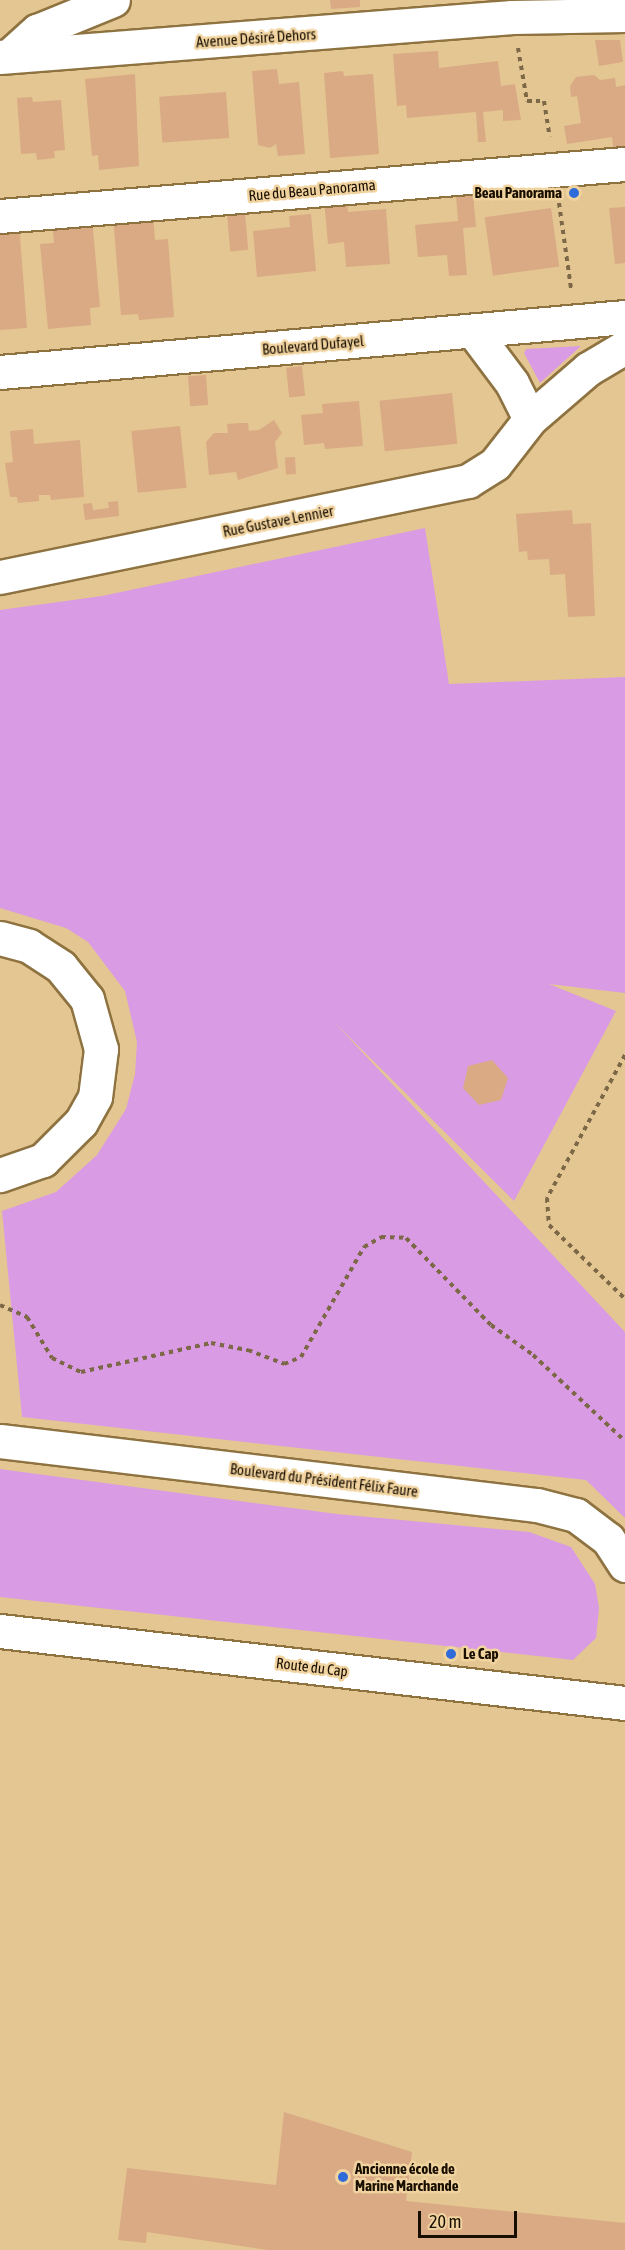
<!DOCTYPE html>
<meta charset="utf-8">
<style>
body{margin:0}
#map{position:relative;width:625px;height:2250px;overflow:hidden;background:#e4c692;font-family:"Asap Condensed",sans-serif}
div>[style]{position:absolute}
.green>*{inset:0;background:#d99be4}
.building>*{inset:0;background:#d9aa83;transform-origin:0 0}
.path>*{height:4px;margin-top:-2px;transform-origin:0;background:repeating-linear-gradient(90deg,#7c6847 0 4.5px,transparent 0 9px)}
.roads{filter:drop-shadow(2px 0 #8e7341) drop-shadow(-2px 0 #8e7341) drop-shadow(0 2px #8e7341) drop-shadow(0 -2px #8e7341)}
.street>*{height:33px;margin:-16.5px;padding:0 16.5px;transform-origin:16.5px;border-radius:16.5px;background:#fff}
.secondary>*{height:33px;margin:-16.5px;padding:0 16.5px;transform-origin:16.5px;border-radius:16.5px;background:#fff}
.dots>*{width:16px;height:16px;translate:-50% -50%;box-sizing:border-box;border:3px solid #f1d39f;border-radius:50%}
span{translate:-50% -50%;white-space:nowrap;text-align:center;line-height:1.15;-webkit-text-stroke:5px #f1d39f;paint-order:stroke}
.street-label{font-size:15px;color:#180e00}
.poi-label{font-size:15px;color:#180e00;font-weight:700}
.right{translate:-100% -50%;text-align:right}
.left{translate:0 -50%;text-align:left}
.scale{position:absolute;left:418px;top:2211px;width:99px;height:27px;box-sizing:border-box;border:3px solid #180e00;border-top:0;padding-left:8px;font-size:18px;line-height:21px;white-space:nowrap;color:#180e00;-webkit-text-stroke:4px #f1d39f;paint-order:stroke}
</style>
<div id="map">
<div class="green">
<i style="clip-path:polygon(581px 346px,540px 383px,524px 353px,526px 349px)"></i>
<i style="clip-path:polygon(425px 528px,449px 684px,625px 677px,625px 993px,549px 984px,616px 1011px,514px 1201px,334px 1022px,625px 1332px,625px 1518px,586px 1480px,22px 1417px,2px 1211px,56px 1192px,97px 1155px,126px 1109px,135px 1074px,137px 1042px,125px 991px,88px 942px,66px 928px,0 908px,0 610px,102px 596px)"></i>
<i style="clip-path:polygon(0 1469px,337px 1514px,529px 1532px,571px 1547px,595px 1584px,599px 1608px,596px 1638px,573px 1660px,0 1597px)"></i>
</div>
<div class="building">
<i style="clip-path:polygon(330px 0,360px 0,360px 7px,331px 9px)"></i>
<i style="clip-path:polygon(595px 40px,620px 40px,623px 62px,599px 66px)"></i>
<i style="clip-path:polygon(438px 51px,439px 68px,498px 61px,501px 86px,515px 84px,521px 120px,503px 121px,503px 110px,483px 112px,486px 142px,478px 142px,476px 112px,407px 118px,406px 105px,397px 106px,393px 54px)"></i>
<i style="clip-path:polygon(277px 69px,279px 84px,299px 82px,305px 154px,278px 156px,276px 144px,270px 148px,258px 145px,252px 71px)"></i>
<i style="clip-path:polygon(343px 71px,344px 76px,373px 74px,379px 154px,330px 158px,324px 73px)"></i>
<i style="clip-path:polygon(135px 74px,139px 166px,99px 170px,98px 155px,92px 156px,85px 79px)"></i>
<i style="clip-path:polygon(594px 75px,600px 80px,615px 78px,616px 87px,625px 85px,625px 153px,614px 154px,612px 137px,567px 144px,564px 126px,581px 123px,577px 96px,571px 97px,570px 86px,576px 77px)"></i>
<i style="left:226px;top:92px;width:46px;height:67px;rotate:86deg"></i>
<i style="clip-path:polygon(32px 97px,33px 102px,61px 100px,65px 150px,54px 151px,55px 158px,37px 160px,36px 153px,21px 154px,17px 98px)"></i>
<i style="left:580px;top:186px;width:12px;height:13px;rotate:81deg"></i>
<i style="clip-path:polygon(473px 194px,476px 227px,463px 228px,467px 275px,449px 276px,447px 255px,418px 257px,415px 225px,458px 221px,456px 196px)"></i>
<i style="clip-path:polygon(347px 197px,348px 212px,386px 209px,390px 264px,346px 267px,344px 242px,328px 244px,324px 199px)"></i>
<i style="clip-path:polygon(625px 207px,625px 263px,615px 264px,609px 208px)"></i>
<i style="left:551px;top:208px;width:59px;height:67px;rotate:82deg"></i>
<i style="clip-path:polygon(153px 213px,155px 240px,168px 239px,174px 317px,139px 320px,138px 314px,121px 315px,113px 216px)"></i>
<i style="left:245px;top:213px;width:37px;height:18px;rotate:85deg"></i>
<i style="clip-path:polygon(311px 214px,316px 271px,257px 277px,253px 231px,290px 227px,289px 216px)"></i>
<i style="clip-path:polygon(92px 218px,100px 307px,90px 308px,91px 325px,48px 329px,40px 244px,54px 243px,52px 221px)"></i>
<i style="clip-path:polygon(19px 223px,27px 328px,0 330px,0 225px)"></i>
<i style="left:302px;top:366px;width:30px;height:16px;rotate:84deg"></i>
<i style="left:206px;top:375px;width:30px;height:18px;rotate:86deg"></i>
<i style="left:452px;top:393px;width:51px;height:73px;rotate:84deg"></i>
<i style="clip-path:polygon(359px 401px,363px 446px,325px 449px,324px 443px,304px 445px,301px 415px,323px 413px,322px 404px)"></i>
<i style="clip-path:polygon(274px 420px,282px 433px,275px 442px,278px 468px,238px 480px,236px 472px,209px 475px,206px 442px,214px 433px,228px 433px,227px 424px,240px 423px,248px 423px,249px 431px,259px 430px)"></i>
<i style="left:180px;top:426px;width:62px;height:49px;rotate:84deg"></i>
<i style="clip-path:polygon(33px 429px,34px 444px,80px 440px,84px 497px,51px 500px,50px 495px,39px 495px,39px 501px,18px 503px,17px 497px,10px 497px,5px 463px,13px 462px,10px 431px)"></i>
<i style="left:295px;top:457px;width:17px;height:10px;rotate:87deg"></i>
<i style="clip-path:polygon(118px 501px,119px 516px,85px 520px,83px 504px,92px 503px,93px 510px,109px 508px,108px 502px)"></i>
<i style="clip-path:polygon(572px 510px,573px 524px,591px 523px,595px 616px,568px 617px,565px 574px,550px 575px,549px 559px,528px 560px,527px 551px,519px 552px,516px 514px)"></i>
<i style="clip-path:polygon(492px 1060px,508px 1078px,501px 1100px,479px 1105px,463px 1088px,468px 1066px)"></i>
<i style="clip-path:polygon(284px 2112px,412px 2152px,406px 2201px,625px 2223px,625px 2250px,268px 2250px,147px 2232px,146px 2243px,118px 2240px,127px 2168px,276px 2185px)"></i>
</div>
<div class="path">
<i style="left:518px;top:48px;width:54px;rotate:80.4deg"></i>
<i style="left:527px;top:101px;width:17px"></i>
<i style="left:544px;top:101px;width:36px;rotate:81deg"></i>
<i style="left:559px;top:203px;width:86px;rotate:82deg"></i>
<i style="left:625px;top:1055px;width:163px;rotate:118.6deg"></i>
<i style="left:547px;top:1198px;width:27px;rotate:86deg"></i>
<i style="left:549px;top:1225px;width:106px;rotate:44.2deg"></i>
<i style="left:0;top:1305px;width:30px;rotate:24deg"></i>
<i style="left:27px;top:1317px;width:48px;rotate:58.6deg"></i>
<i style="left:52px;top:1358px;width:32px;rotate:26deg"></i>
<i style="left:81px;top:1372px;width:133px;rotate:-12.6deg"></i>
<i style="left:211px;top:1343px;width:38px;rotate:11deg"></i>
<i style="left:248px;top:1350px;width:39px;rotate:21deg"></i>
<i style="left:284px;top:1364px;width:18px;rotate:-22deg"></i>
<i style="left:301px;top:1357px;width:127px;rotate:-60.2deg"></i>
<i style="left:364px;top:1247px;width:20px;rotate:-30deg"></i>
<i style="left:381px;top:1237px;width:25px;rotate:2deg"></i>
<i style="left:406px;top:1238px;width:122px;rotate:45.7deg"></i>
<i style="left:491px;top:1325px;width:52px;rotate:35.5deg"></i>
<i style="left:533px;top:1355px;width:126px;rotate:43.1deg"></i>
</div>
<div class="roads">
<div class="street">
<i style="left:9px;top:56px;width:38px;rotate:-42deg"></i>
<i style="left:37px;top:31px;width:82px;rotate:-22.2deg"></i>
<i style="left:0;top:57px;width:514px;rotate:-4.47deg"></i>
<i style="left:512px;top:17px;width:113px;rotate:-1deg"></i>
<i style="left:0;top:216px;width:627px;rotate:-4.76deg"></i>
<i style="left:473px;top:331px;width:65px;rotate:53.1deg"></i>
<i style="left:512px;top:383px;width:40px;rotate:63.4deg"></i>
<i style="left:0;top:372px;width:627px;rotate:-5.03deg"></i>
<i style="left:0;top:577px;width:478px;rotate:-11.6deg"></i>
<i style="left:468px;top:481px;width:32px;rotate:-32deg"></i>
<i style="left:495px;top:464px;width:57px;rotate:-52.1deg"></i>
<i style="left:530px;top:419px;width:77px;rotate:-40.8deg"></i>
<i style="left:588px;top:369px;width:43px;rotate:-30.7deg"></i>
<i style="left:0;top:1631px;width:629px;rotate:6.57deg"></i>
</div>
<div class="secondary">
<i style="left:0;top:938px;width:30px;rotate:15deg"></i>
<i style="left:29px;top:946px;width:38px;rotate:33deg"></i>
<i style="left:61px;top:967px;width:41px;rotate:50.9deg"></i>
<i style="left:87px;top:999px;width:52px;rotate:74.4deg"></i>
<i style="left:101px;top:1049px;width:48px;rotate:97.1deg"></i>
<i style="left:95px;top:1097px;width:29px;rotate:119deg"></i>
<i style="left:81px;top:1122px;width:54px;rotate:135deg"></i>
<i style="left:43px;top:1160px;width:46px;rotate:160.8deg"></i>
<i style="left:0;top:1441px;width:541px;rotate:6.8deg"></i>
<i style="left:537px;top:1505px;width:40px;rotate:14.4deg"></i>
<i style="left:576px;top:1515px;width:40px;rotate:37deg"></i>
<i style="left:608px;top:1539px;width:31px;rotate:57deg"></i>
</div>
</div>
<div class="dots">
<i style="left:574px;top:193px;background:#2f6bd9"></i>
<i style="left:451px;top:1654px;background:#2f6bd9"></i>
<i style="left:343px;top:2177px;background:#2f6bd9"></i>
</div>
<div class="street-label">
<span style="left:256px;top:38px;rotate:-4deg">Avenue Désiré Dehors</span>
<span style="left:312px;top:190px;rotate:-5deg">Rue du Beau Panorama</span>
<span style="left:313px;top:345px;rotate:-5deg">Boulevard Dufayel</span>
<span style="left:278px;top:521px;rotate:-11deg">Rue Gustave Lennier</span>
<span style="left:324px;top:1480px;rotate:7deg">Boulevard du Président Félix Faure</span>
<span style="left:312px;top:1667px;rotate:7deg">Route du Cap</span>
</div>
<div class="poi-label">
<span class="right" style="left:562px;top:193px">Beau Panorama</span>
<span class="left" style="left:463px;top:1654px">Le Cap</span>
<span class="left" style="left:355px;top:2177px">Ancienne école de<br>Marine Marchande</span>
</div>
<div class="scale">20 m</div>
</div>
